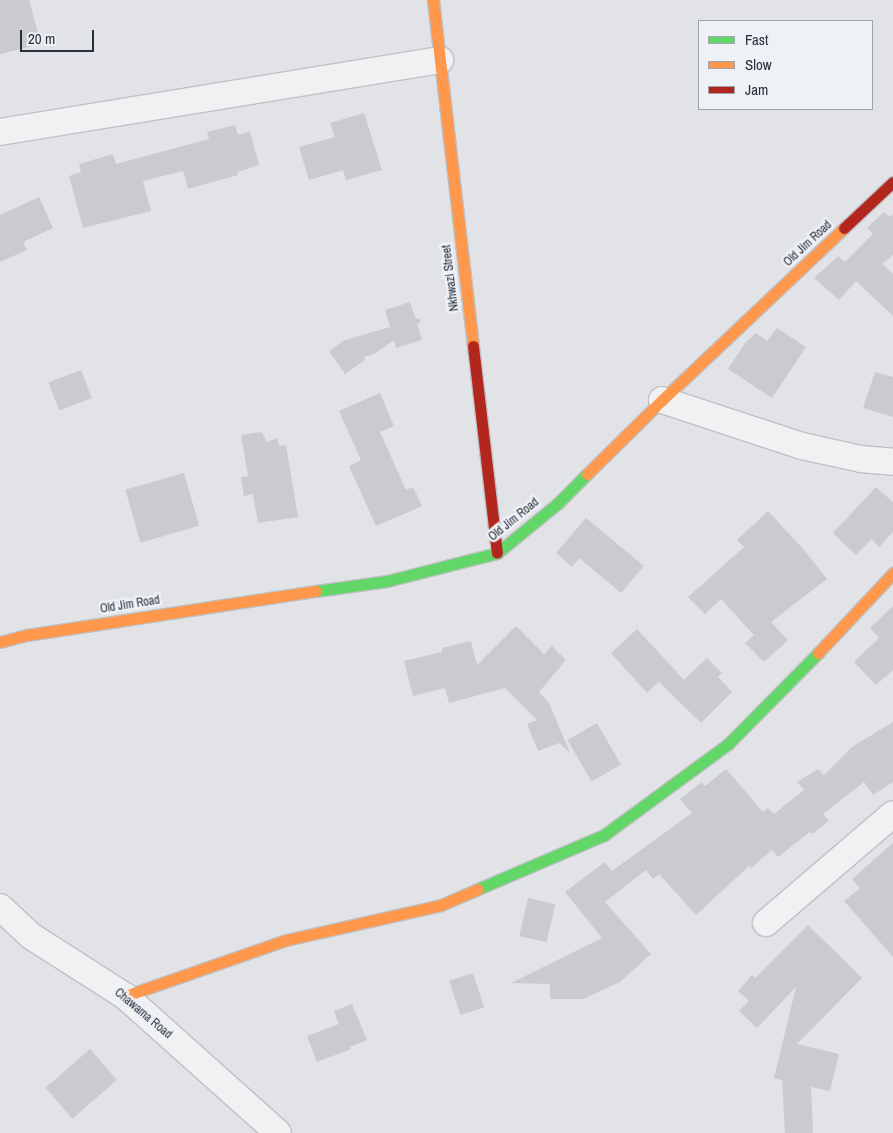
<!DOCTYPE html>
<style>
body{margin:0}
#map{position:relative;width:893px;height:1133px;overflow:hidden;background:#e1e3e6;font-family:"Archivo Narrow",sans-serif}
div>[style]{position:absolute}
.building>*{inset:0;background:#c9cbce;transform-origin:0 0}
.roads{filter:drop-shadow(1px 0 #bfc1c4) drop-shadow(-1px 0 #bfc1c4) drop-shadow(0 1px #bfc1c4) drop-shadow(0 -1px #bfc1c4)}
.street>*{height:26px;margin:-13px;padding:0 13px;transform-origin:13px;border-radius:13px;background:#f0f1f3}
.fast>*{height:11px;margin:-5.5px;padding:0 5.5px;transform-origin:5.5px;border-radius:5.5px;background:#63d668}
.slow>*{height:11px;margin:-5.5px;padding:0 5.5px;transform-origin:5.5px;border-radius:5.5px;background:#ff974d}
.jam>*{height:11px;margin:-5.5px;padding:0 5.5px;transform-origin:5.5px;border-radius:5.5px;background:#b3261e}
span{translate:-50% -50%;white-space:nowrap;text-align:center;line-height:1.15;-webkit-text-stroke:5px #eef1f5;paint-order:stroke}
.street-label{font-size:12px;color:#292f3e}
.legend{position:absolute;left:698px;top:20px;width:175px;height:90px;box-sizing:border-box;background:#eef1f5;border:1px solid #9fa3ac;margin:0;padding:6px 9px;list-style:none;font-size:15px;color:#292f3e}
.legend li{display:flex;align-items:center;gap:10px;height:25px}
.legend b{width:25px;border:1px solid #9fa3ac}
.scale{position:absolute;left:20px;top:30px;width:74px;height:22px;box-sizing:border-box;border:2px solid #292f3e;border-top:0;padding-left:6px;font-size:15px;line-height:18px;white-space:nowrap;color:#292f3e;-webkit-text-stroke:4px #eef1f5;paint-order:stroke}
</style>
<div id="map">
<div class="building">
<i style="clip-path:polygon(0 0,29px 0,41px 44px,0 54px)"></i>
<i style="clip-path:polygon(364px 113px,382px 170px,346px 180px,343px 170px,309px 180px,299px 147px,335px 137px,330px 123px)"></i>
<i style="clip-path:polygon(235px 125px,238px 135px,250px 131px,259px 165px,237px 172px,238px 175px,188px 189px,183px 171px,143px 181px,151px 211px,83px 228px,69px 176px,81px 172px,79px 164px,113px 154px,116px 164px,209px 139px,207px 132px)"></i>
<i style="clip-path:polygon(39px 197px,53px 228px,23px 242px,27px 250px,0 262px,0 215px)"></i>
<i style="clip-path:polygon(884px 212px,890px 217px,893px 214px,893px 255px,882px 264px,893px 274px,893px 316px,856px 281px,839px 300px,814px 278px,838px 256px,845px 262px,873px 234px,867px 228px)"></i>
<i style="clip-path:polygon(410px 302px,416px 319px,419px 318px,421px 322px,417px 324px,422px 340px,396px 348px,394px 340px,374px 354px,364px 357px,365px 360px,345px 374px,329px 351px,345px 340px,390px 327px,385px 310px)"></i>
<i style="clip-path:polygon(777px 328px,806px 347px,772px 398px,728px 369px,745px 343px,756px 333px,767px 341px)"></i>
<i style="left:81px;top:370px;width:30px;height:35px;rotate:69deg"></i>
<i style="clip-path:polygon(875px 372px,893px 377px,893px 417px,863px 408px)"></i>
<i style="clip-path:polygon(380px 393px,394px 426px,380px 432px,406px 490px,413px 487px,422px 506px,376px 526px,349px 466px,361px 460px,339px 411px)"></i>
<i style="clip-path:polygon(262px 432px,267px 442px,277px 438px,279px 446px,286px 445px,298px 517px,258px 523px,253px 494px,244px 496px,241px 477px,248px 476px,241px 435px)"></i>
<i style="left:184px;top:473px;width:55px;height:61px;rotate:74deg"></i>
<i style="clip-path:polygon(876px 487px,893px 502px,893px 532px,879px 547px,872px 539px,856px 555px,833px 533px)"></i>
<i style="clip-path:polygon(768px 511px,804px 550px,827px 579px,771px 622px,788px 640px,764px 662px,745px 643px,754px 635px,721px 599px,705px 614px,688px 597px,744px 547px,737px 540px)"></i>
<i style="clip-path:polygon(586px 518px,644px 566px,621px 593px,579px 558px,572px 567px,556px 553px)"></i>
<i style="clip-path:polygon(893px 606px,893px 670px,876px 685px,854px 662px,879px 638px,870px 628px)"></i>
<i style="clip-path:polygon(516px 626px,544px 654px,552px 646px,566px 660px,539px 692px,549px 703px,570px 753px,559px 743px,538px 751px,527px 724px,537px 720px,505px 688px,449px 703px,445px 688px,413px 696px,404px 661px,442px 652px,442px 648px,471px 641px,477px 665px)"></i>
<i style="clip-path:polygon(637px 629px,684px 680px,707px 658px,722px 673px,718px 677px,732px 692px,701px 723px,659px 682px,647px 693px,611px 653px)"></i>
<i style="clip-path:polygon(893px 722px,893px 782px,873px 795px,864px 782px,823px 814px,829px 821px,812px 834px,810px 832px,778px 857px,772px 850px,751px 868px,749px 866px,696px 915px,659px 874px,653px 879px,646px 870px,605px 902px,651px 954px,620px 982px,583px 999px,550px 999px,550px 984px,511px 983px,602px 938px,565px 892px,605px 862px,612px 871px,692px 813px,680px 799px,702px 782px,705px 786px,726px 769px,763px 812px,768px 808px,774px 814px,804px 790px,797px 782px,818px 769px,824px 775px,852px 747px)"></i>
<i style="left:597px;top:723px;width:48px;height:34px;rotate:60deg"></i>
<i style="clip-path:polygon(893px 843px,893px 957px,844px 901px,860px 888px,852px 879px)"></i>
<i style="left:528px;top:898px;width:28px;height:39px;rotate:13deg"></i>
<i style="clip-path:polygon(808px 925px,862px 978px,797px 1044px,839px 1054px,830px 1091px,811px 1087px,813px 1133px,785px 1133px,782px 1080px,774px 1078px,796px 987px,757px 1028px,739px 1011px,749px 1001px,738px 991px,752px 975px,755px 978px)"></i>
<i style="left:473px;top:973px;width:36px;height:25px;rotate:72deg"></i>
<i style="clip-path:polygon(352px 1004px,367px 1040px,350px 1047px,351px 1049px,317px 1062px,307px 1036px,339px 1024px,334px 1011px)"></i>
<i style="left:90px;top:1049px;width:41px;height:59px;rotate:49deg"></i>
</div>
<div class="roads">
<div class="street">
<i style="left:0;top:132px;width:446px;rotate:-9.3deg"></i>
<i style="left:662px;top:400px;width:147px;rotate:18.2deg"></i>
<i style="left:802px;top:446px;width:60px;rotate:12.4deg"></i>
<i style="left:861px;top:459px;width:32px;rotate:5deg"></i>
<i style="left:0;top:907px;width:42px;rotate:43.1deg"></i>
<i style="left:31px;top:936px;width:112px;rotate:32.6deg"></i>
<i style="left:125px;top:996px;width:205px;rotate:41.8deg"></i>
<i style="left:766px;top:923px;width:167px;rotate:-40.6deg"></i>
</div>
<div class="fast">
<i style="left:316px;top:591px;width:72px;rotate:-8deg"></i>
<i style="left:387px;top:581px;width:114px;rotate:-14.3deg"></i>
<i style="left:497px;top:553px;width:79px;rotate:-39.3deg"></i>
<i style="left:558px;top:503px;width:41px;rotate:-45deg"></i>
<i style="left:478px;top:889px;width:137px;rotate:-23.2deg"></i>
<i style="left:604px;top:835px;width:154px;rotate:-36.3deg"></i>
<i style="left:728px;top:744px;width:128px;rotate:-45.3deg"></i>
</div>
<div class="slow">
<i style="left:433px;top:0;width:348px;rotate:83.4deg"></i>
<i style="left:587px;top:474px;width:105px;rotate:-44.6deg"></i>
<i style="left:662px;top:400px;width:250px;rotate:-43.4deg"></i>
<i style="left:0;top:642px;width:28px;rotate:-15deg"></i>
<i style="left:27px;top:635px;width:292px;rotate:-8.7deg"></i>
<i style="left:818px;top:653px;width:110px;rotate:-46.8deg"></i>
<i style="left:125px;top:996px;width:170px;rotate:-19.2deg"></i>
<i style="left:286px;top:940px;width:159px;rotate:-12.7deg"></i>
<i style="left:441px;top:905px;width:40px;rotate:-23.4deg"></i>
</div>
<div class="jam">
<i style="left:844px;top:228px;width:67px;rotate:-43.2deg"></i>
<i style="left:473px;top:346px;width:208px;rotate:83.4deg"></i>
</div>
</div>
<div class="street-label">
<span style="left:808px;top:244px;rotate:-43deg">Old Jim Road</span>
<span style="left:451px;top:278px;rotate:-97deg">Nkhwazi Street</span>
<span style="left:514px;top:520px;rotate:-39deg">Old Jim Road</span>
<span style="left:130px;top:605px;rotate:-9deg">Old Jim Road</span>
<span style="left:143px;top:1014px;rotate:40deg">Chawama Road</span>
</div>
<ul class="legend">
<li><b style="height:6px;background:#63d668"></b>Fast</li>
<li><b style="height:6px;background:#ff974d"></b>Slow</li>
<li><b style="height:6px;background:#b3261e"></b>Jam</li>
</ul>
<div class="scale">20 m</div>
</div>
